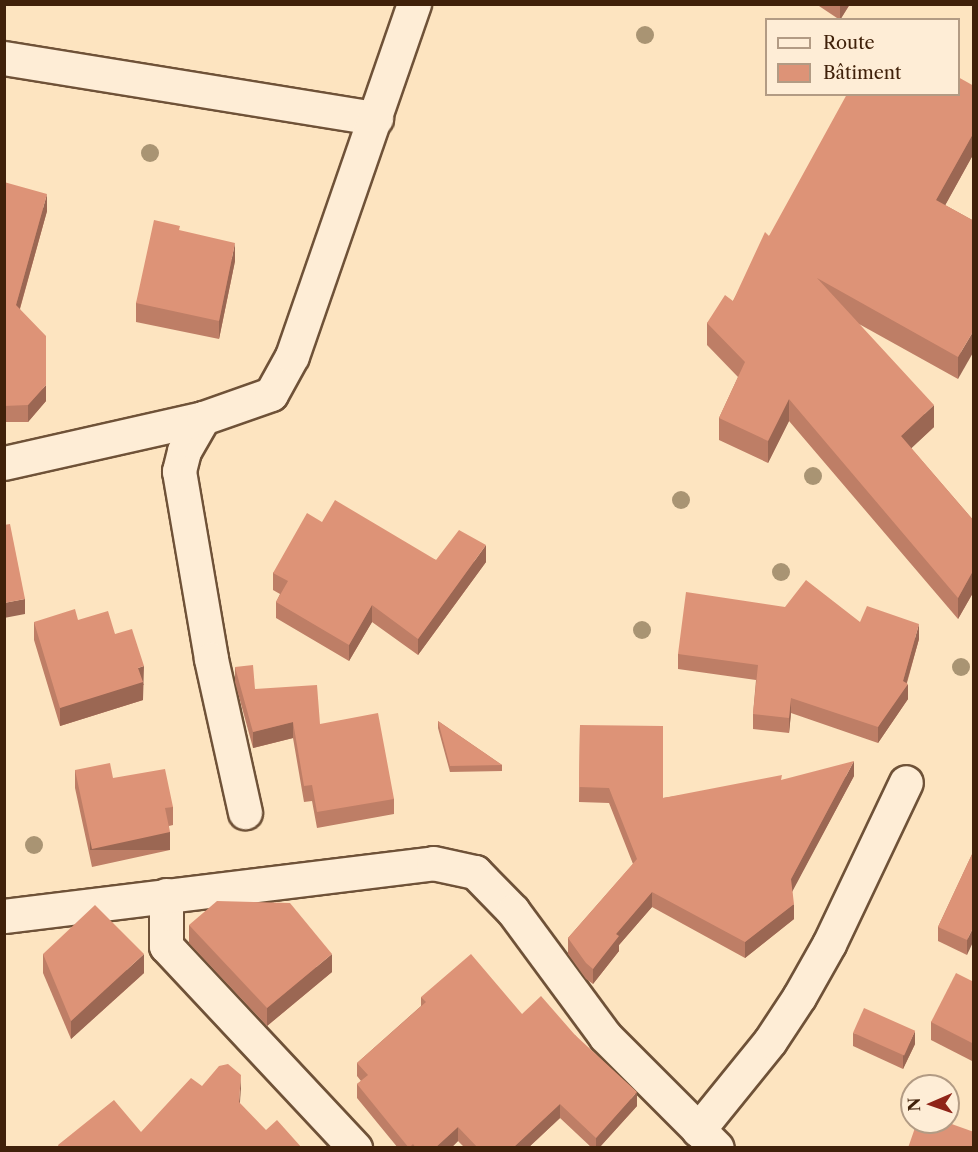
<!DOCTYPE html>
<meta charset="utf-8">
<style>
body{margin:0}
#map{position:relative;width:978px;height:1152px;overflow:hidden;background:#fde4c0;font-family:"Libre Caslon Text",serif}
div>[style]{position:absolute}
.roads{filter:drop-shadow(2px 0 #6f5238) drop-shadow(-2px 0 #6f5238) drop-shadow(0 2px #6f5238) drop-shadow(0 -2px #6f5238)}
.street>*{height:33px;margin:-16.5px;padding:0 16.5px;transform-origin:16.5px;border-radius:16.5px;background:#feedd6}
.trees>*{width:18px;height:18px;margin:-9px;border-radius:50%;background:#a99473}
.wall>*{inset:0;background:#be7e66}
.shaded-wall>*{inset:0;background:#9b6753;transform-origin:0 0}
.building>*{inset:0;background:#dd9377;transform-origin:0 0}
span{translate:-50% -50%;white-space:nowrap;text-align:center;line-height:1.15;-webkit-text-stroke:4.5px #feedd6;paint-order:stroke}
.frame{position:absolute;inset:0;border:6px solid #40210a;pointer-events:none}
.legend{position:absolute;left:765px;top:18px;width:195px;height:78px;box-sizing:border-box;background:#feedd6;border:2px solid #b29b84;margin:0;padding:8px 10px;list-style:none;font-size:18px;color:#40210a}
.legend li{display:flex;align-items:center;gap:12px;height:30px}
.legend b{width:30px;border:2px solid #b29b84}
.north{position:absolute;left:900px;top:1074px;width:60px;height:60px;box-sizing:border-box;background:#feedd6;border:2px solid #b29b84;border-radius:50%;rotate:268deg;font-size:16px;font-weight:700;line-height:24px;text-align:center;color:#40210a}
.north::after{content:'';display:block;margin:auto;width:21px;height:27px;background:#8f2418;clip-path:polygon(50% 0,100% 100%,50% 72%,0 100%)}
</style>
<div id="map">
<div class="roads">
<div class="street">
<i style="left:4px;top:58px;width:377px;rotate:9.2deg"></i>
<i style="left:203px;top:418px;width:38px;rotate:120deg"></i>
<i style="left:184px;top:451px;width:21px;rotate:104deg"></i>
<i style="left:179px;top:471px;width:191px;rotate:80.3deg"></i>
<i style="left:211px;top:659px;width:157px;rotate:77.5deg"></i>
<i style="left:4px;top:463px;width:204px;rotate:-12.7deg"></i>
<i style="left:203px;top:418px;width:72px;rotate:-19.4deg"></i>
<i style="left:271px;top:394px;width:43px;rotate:-61.1deg"></i>
<i style="left:292px;top:356px;width:373px;rotate:-70.9deg"></i>
<i style="left:166px;top:895px;width:51px;rotate:90deg"></i>
<i style="left:166px;top:946px;width:277px;rotate:46.9deg"></i>
<i style="left:4px;top:916px;width:432px;rotate:-7deg"></i>
<i style="left:433px;top:863px;width:43px;rotate:12.1deg"></i>
<i style="left:475px;top:872px;width:54px;rotate:45.7deg"></i>
<i style="left:513px;top:911px;width:155px;rotate:53.6deg"></i>
<i style="left:605px;top:1036px;width:158px;rotate:45deg"></i>
<i style="left:698px;top:1130px;width:114px;rotate:-51deg"></i>
<i style="left:770px;top:1041px;width:53px;rotate:-56.6deg"></i>
<i style="left:799px;top:997px;width:61px;rotate:-60.5deg"></i>
<i style="left:829px;top:944px;width:179px;rotate:-64.6deg"></i>
</div>
</div>
<div class="trees">
<i style="left:645px;top:35px"></i>
<i style="left:150px;top:153px"></i>
<i style="left:813px;top:476px"></i>
<i style="left:681px;top:500px"></i>
<i style="left:781px;top:572px"></i>
<i style="left:642px;top:630px"></i>
<i style="left:961px;top:667px"></i>
<i style="left:34px;top:845px"></i>
</div>
<div class="wall">
<i style="clip-path:polygon(816px 4px,850px 4px,840px 20px)"></i>
<i style="clip-path:polygon(974px 86px,974px 153px,945px 205px,974px 221px,958px 379px,859px 324px,934px 427px,911px 448px,974px 521px,974px 591px,958px 619px,789px 421px,768px 463px,719px 440px,719px 418px,738px 377px,707px 345px,707px 323px,733px 301px,769px 236px)"></i>
<i style="clip-path:polygon(4px 182px,47px 211px,20px 309px,46px 401px,28px 422px,4px 422px)"></i>
<i style="clip-path:polygon(180px 231px,235px 261px,219px 339px,136px 322px,136px 303px)"></i>
<i style="clip-path:polygon(322px 522px,436px 560px,486px 562px,418px 655px,372px 622px,349px 661px,276px 618px,276px 602px,280px 594px,273px 590px,273px 573px)"></i>
<i style="clip-path:polygon(78px 620px,115px 634px,144px 685px,143px 685px,143px 700px,60px 726px,34px 640px,34px 622px)"></i>
<i style="clip-path:polygon(860px 622px,919px 639px,907px 683px,908px 699px,878px 743px,791px 713px,789px 733px,753px 729px,753px 714px,756px 680px,678px 669px,678px 654px)"></i>
<i style="clip-path:polygon(235px 667px,255px 689px,320px 724px,394px 799px,394px 814px,317px 828px,312px 801px,304px 802px,293px 738px,253px 748px,235px 682px)"></i>
<i style="clip-path:polygon(438px 721px,502px 765px,502px 771px,450px 772px,438px 728px)"></i>
<i style="clip-path:polygon(580px 725px,663px 798px,782px 780px,854px 776px,792px 891px,794px 919px,745px 958px,652px 907px,619px 945px,619px 951px,593px 984px,586px 979px,568px 954px,568px 938px,633px 864px,609px 803px,579px 802px)"></i>
<i style="clip-path:polygon(75px 770px,113px 778px,173px 807px,173px 825px,169px 826px,170px 850px,92px 867px,75px 788px)"></i>
<i style="clip-path:polygon(974px 850px,967px 955px,938px 941px,938px 927px)"></i>
<i style="clip-path:polygon(189px 925px,332px 972px,267px 1026px,189px 943px)"></i>
<i style="clip-path:polygon(43px 954px,144px 973px,71px 1039px,43px 973px)"></i>
<i style="clip-path:polygon(974px 982px,974px 1062px,931px 1040px,931px 1022px)"></i>
<i style="clip-path:polygon(421px 997px,522px 1014px,575px 1035px,637px 1106px,599px 1148px,592px 1148px,560px 1118px,528px 1148px,465px 1148px,458px 1141px,451px 1148px,398px 1148px,357px 1098px,357px 1084px,361px 1081px,357px 1076px,357px 1063px,421px 1006px)"></i>
<i style="clip-path:polygon(853px 1033px,915px 1044px,903px 1069px,853px 1046px)"></i>
</div>
<div class="shaded-wall">
<i style="clip-path:polygon(840px 4px,850px 4px,840px 20px)"></i>
<i style="clip-path:polygon(974px 132px,974px 153px,936px 222px,936px 200px)"></i>
<i style="clip-path:polygon(47px 194px,47px 211px,16px 322px,16px 305px)"></i>
<i style="clip-path:polygon(235px 243px,235px 261px,219px 339px,219px 321px)"></i>
<i style="clip-path:polygon(974px 330px,974px 351px,958px 379px,958px 357px)"></i>
<i style="clip-path:polygon(46px 385px,46px 401px,28px 422px,28px 405px)"></i>
<i style="clip-path:polygon(789px 399px,789px 421px,768px 463px,768px 441px)"></i>
<i style="clip-path:polygon(934px 405px,934px 427px,901px 458px,901px 436px)"></i>
<i style="clip-path:polygon(486px 545px,486px 562px,418px 655px,418px 639px)"></i>
<i style="clip-path:polygon(974px 569px,974px 591px,958px 619px,958px 598px)"></i>
<i style="clip-path:polygon(25px 599px,25px 614px,4px 618px,4px 603px)"></i>
<i style="clip-path:polygon(372px 605px,372px 622px,349px 661px,349px 645px)"></i>
<i style="clip-path:polygon(919px 624px,919px 639px,905px 688px,908px 684px,908px 699px,878px 743px,878px 727px,903px 681px)"></i>
<i style="clip-path:polygon(144px 666px,143px 700px,60px 726px,60px 708px,138px 668px)"></i>
<i style="clip-path:polygon(791px 698px,791px 713px,789px 733px,789px 718px)"></i>
<i style="clip-path:polygon(293px 722px,293px 738px,253px 748px,253px 732px)"></i>
<i style="clip-path:polygon(854px 761px,854px 776px,791px 894px,791px 879px)"></i>
<i style="left:170px;top:832px;width:18px;height:80px;rotate:90deg"></i>
<i style="clip-path:polygon(652px 892px,652px 907px,619px 945px,619px 951px,593px 984px,593px 969px,616px 934px)"></i>
<i style="clip-path:polygon(794px 904px,794px 919px,745px 958px,745px 942px)"></i>
<i style="clip-path:polygon(974px 926px,974px 940px,967px 955px,967px 940px)"></i>
<i style="clip-path:polygon(144px 954px,144px 973px,71px 1039px,71px 1021px)"></i>
<i style="clip-path:polygon(332px 954px,332px 972px,267px 1026px,267px 1008px)"></i>
<i style="clip-path:polygon(915px 1031px,915px 1044px,903px 1069px,903px 1056px)"></i>
<i style="clip-path:polygon(241px 1075px,241px 1088px,239px 1115px,239px 1102px)"></i>
<i style="clip-path:polygon(637px 1092px,637px 1106px,599px 1148px,596px 1148px,596px 1138px)"></i>
<i style="clip-path:polygon(560px 1104px,560px 1118px,528px 1148px,515px 1148px,515px 1146px)"></i>
<i style="left:4px;top:1121px;width:2px;height:13px"></i>
<i style="clip-path:polygon(458px 1127px,458px 1141px,451px 1148px,435px 1148px)"></i>
</div>
<div class="building">
<i style="clip-path:polygon(958px 77px,974px 86px,974px 132px,936px 200px,974px 221px,974px 330px,958px 357px,817px 278px,934px 405px,901px 436px,974px 521px,974px 569px,958px 598px,789px 399px,768px 441px,719px 418px,745px 362px,707px 323px,725px 295px,733px 301px,765px 232px,769px 236px,847px 94px,958px 94px)"></i>
<i style="clip-path:polygon(4px 182px,47px 194px,16px 305px,46px 336px,46px 385px,28px 405px,4px 406px)"></i>
<i style="clip-path:polygon(154px 220px,180px 226px,179px 230px,235px 243px,219px 321px,136px 303px)"></i>
<i style="clip-path:polygon(335px 500px,436px 560px,459px 530px,486px 545px,418px 639px,372px 605px,349px 645px,276px 602px,288px 581px,273px 573px,307px 513px,322px 522px)"></i>
<i style="clip-path:polygon(10px 524px,25px 599px,4px 603px,4px 525px)"></i>
<i style="clip-path:polygon(806px 580px,860px 622px,867px 606px,919px 624px,903px 681px,908px 684px,878px 727px,791px 698px,789px 718px,753px 714px,758px 665px,678px 654px,686px 592px,785px 607px)"></i>
<i style="clip-path:polygon(75px 609px,78px 620px,108px 611px,115px 634px,132px 629px,144px 666px,138px 668px,143px 682px,60px 708px,34px 622px)"></i>
<i style="clip-path:polygon(253px 665px,255px 689px,317px 685px,320px 724px,378px 713px,394px 799px,317px 812px,312px 785px,304px 786px,293px 722px,253px 732px,235px 667px)"></i>
<i style="clip-path:polygon(438px 721px,502px 765px,450px 766px)"></i>
<i style="clip-path:polygon(580px 725px,663px 726px,663px 798px,782px 775px,781px 780px,854px 761px,791px 879px,794px 904px,745px 942px,652px 892px,616px 934px,619px 936px,593px 969px,586px 963px,568px 938px,637px 859px,609px 788px,579px 787px)"></i>
<i style="clip-path:polygon(110px 763px,113px 778px,165px 769px,173px 807px,165px 808px,170px 832px,92px 849px,75px 770px)"></i>
<i style="clip-path:polygon(974px 850px,974px 926px,967px 940px,938px 927px)"></i>
<i style="clip-path:polygon(217px 901px,290px 903px,332px 954px,267px 1008px,189px 925px)"></i>
<i style="clip-path:polygon(95px 905px,144px 954px,71px 1021px,43px 954px)"></i>
<i style="clip-path:polygon(471px 954px,522px 1014px,541px 996px,575px 1035px,637px 1092px,596px 1138px,560px 1104px,515px 1146px,516px 1148px,478px 1148px,458px 1127px,435px 1148px,416px 1148px,413px 1144px,409px 1148px,357px 1084px,368px 1075px,357px 1063px,426px 1002px,421px 997px)"></i>
<i style="clip-path:polygon(956px 973px,974px 982px,974px 1044px,931px 1022px)"></i>
<i style="left:864px;top:1008px;width:56px;height:27px;rotate:24deg"></i>
<i style="clip-path:polygon(228px 1064px,241px 1075px,239px 1102px,266px 1130px,277px 1120px,302px 1148px,59px 1148px,58px 1145px,114px 1100px,141px 1132px,191px 1078px,202px 1086px,219px 1066px)"></i>
<i style="clip-path:polygon(917px 1122px,946px 1122px,974px 1132px,974px 1148px,908px 1148px)"></i>
</div>
<div class="frame"></div>
<ul class="legend">
<li><b style="height:8px;background:#feedd6"></b>Route</li>
<li><b style="height:16px;background:#dd9377"></b>Bâtiment</li>
</ul>
<div class="north">N</div>
</div>
